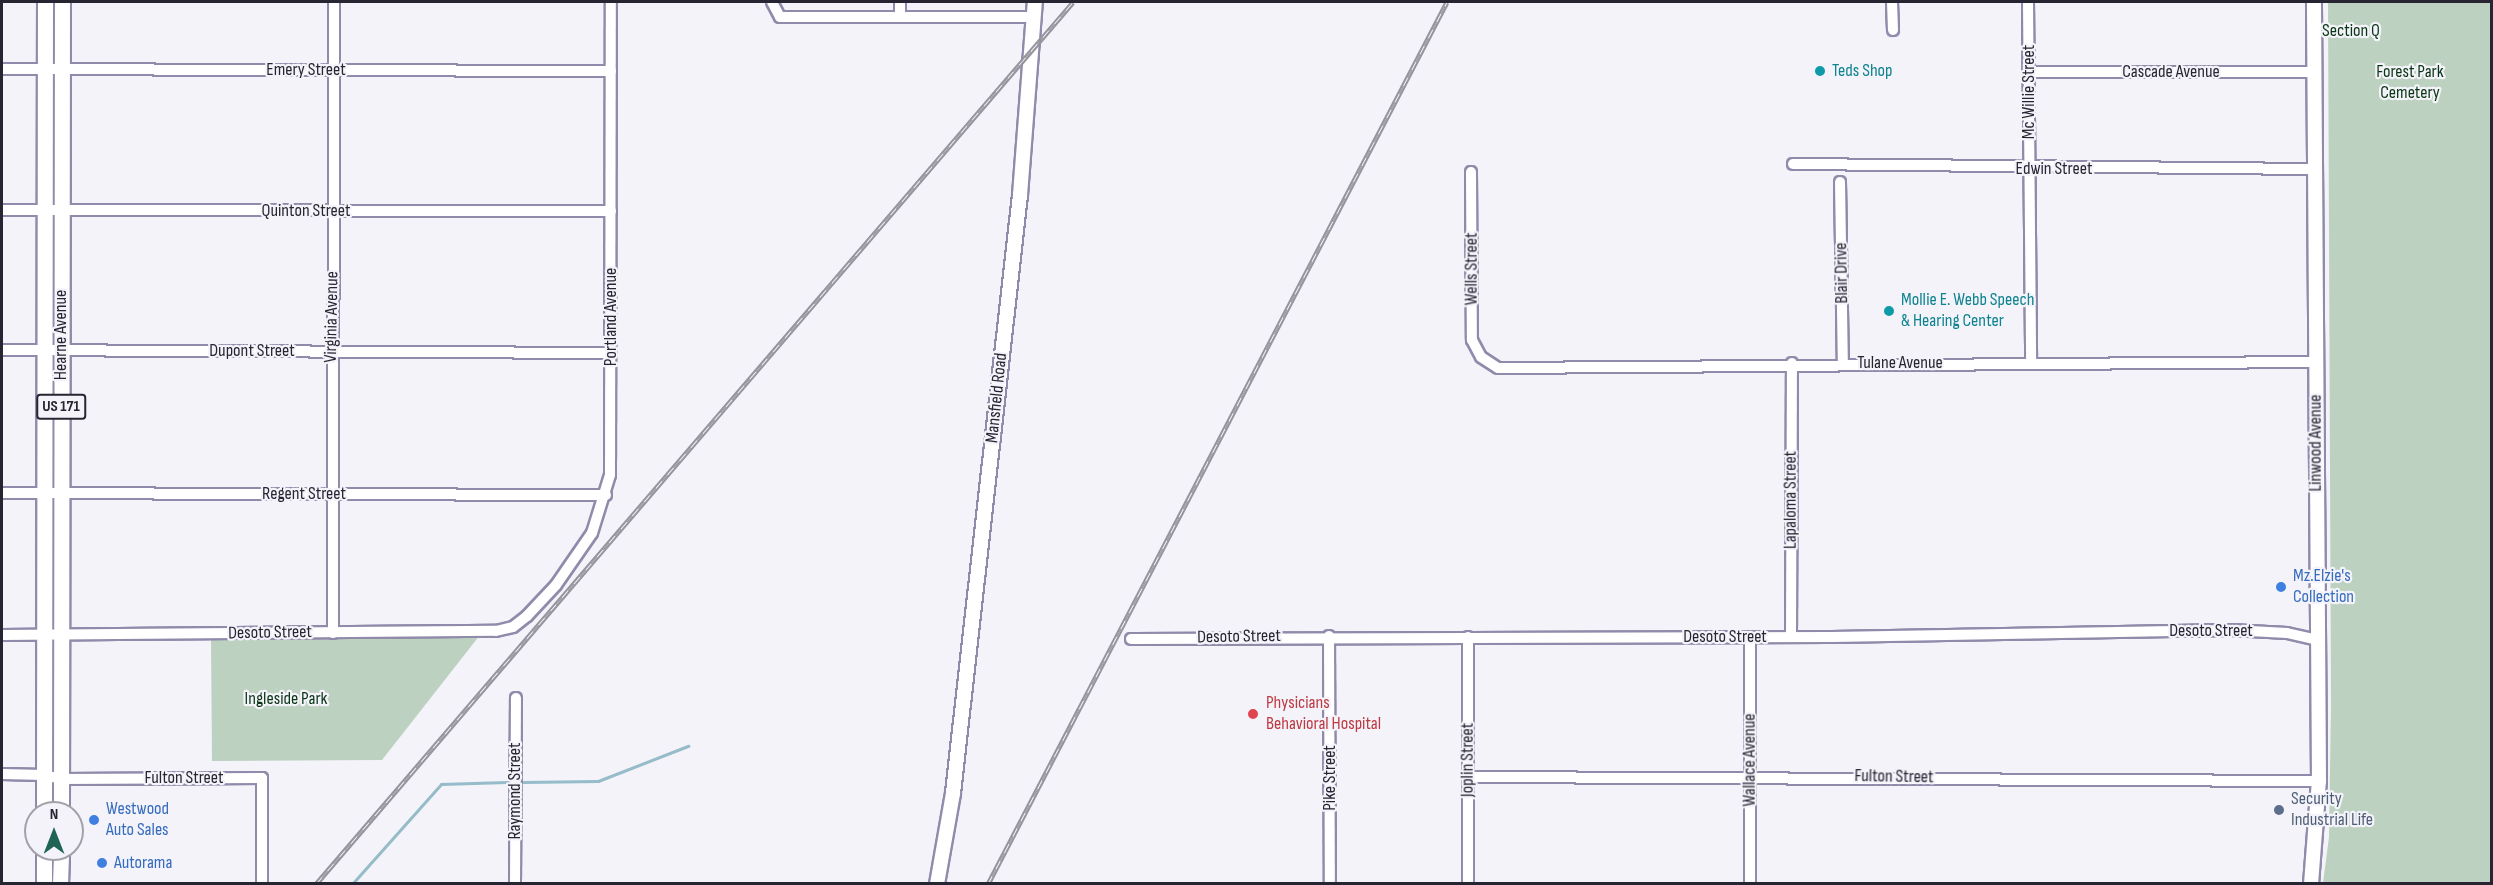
<!DOCTYPE html>
<style>
body{margin:0}
#map{position:relative;width:2493px;height:885px;overflow:hidden;background:#f4f3fa;font-family:"Sofia Sans Condensed",sans-serif}
div>[style]{position:absolute}
.green>*{inset:0;background:#bcd1bf}
.stream>*{height:3px;margin:-1.5px;padding:0 1.5px;transform-origin:1.5px;border-radius:1.5px;background:#95bcc8}
.roads{filter:drop-shadow(2px 0 #908bab) drop-shadow(-2px 0 #908bab) drop-shadow(0 2px #908bab) drop-shadow(0 -2px #908bab)}
.street>*{height:10px;margin:-5px;padding:0 5px;transform-origin:5px;border-radius:5px;background:#fff}
.secondary>*{height:14px;margin:-7px;padding:0 7px;transform-origin:7px;border-radius:7px;background:#fff}
.primary>*{height:15px;margin:-7.5px;padding:0 7.5px;transform-origin:7.5px;border-radius:7.5px;background:#fff}
.rail>*{height:5px;margin-top:-2.5px;transform-origin:0;background:repeating-linear-gradient(90deg,#f4f3fa 0 9px,#95949d 0 18px);box-sizing:border-box;border-block:2px solid #95949d}
.dots>*{width:16px;height:16px;translate:-50% -50%;box-sizing:border-box;border:3px solid #f4f3fa;border-radius:50%}
span{translate:-50% -50%;white-space:nowrap;text-align:center;line-height:1.15;-webkit-text-stroke:4.5px #f4f3fa;paint-order:stroke}
.shield-label span{padding:2px 4px;background:#f4f3fa;border:2px solid;border-radius:4px;-webkit-text-stroke-width:0}
.shield-label{font-size:16px;color:#272532;font-weight:700}
.park-label{font-size:18px;color:#083514}
.street-label{font-size:18px;color:#272532}
.culture-label{font-size:18px;color:#0d838f}
.left{translate:0 -50%;text-align:left}
.shop-label{font-size:18px;color:#366cbe}
.health-label{font-size:18px;color:#be3a42}
.service-label{font-size:18px;color:#4e5e75}
.frame{position:absolute;inset:0;border:3px solid #272532;pointer-events:none}
.north{position:absolute;left:24px;top:801px;width:60px;height:60px;box-sizing:border-box;background:#f4f3fa;border:2px solid #a2a1aa;border-radius:50%;rotate:0deg;font-size:16px;font-weight:700;line-height:24px;text-align:center;color:#272532}
.north::after{content:'';display:block;margin:auto;width:21px;height:27px;background:#206455;clip-path:polygon(50% 0,100% 100%,50% 72%,0 100%)}
</style>
<div id="map">
<div class="green">
<i style="clip-path:polygon(2328px 2px,2491px 2px,2491px 883px,2323px 883px,2329px 837px,2331px 704px)"></i>
<i style="clip-path:polygon(480px 635px,382px 760px,212px 761px,211px 638px)"></i>
</div>
<div class="stream">
<i style="left:523px;top:782px;width:75px;rotate:-0.8deg"></i>
<i style="left:598px;top:781px;width:97px;rotate:-21.3deg"></i>
<i style="left:352px;top:884px;width:134px;rotate:-48.3deg"></i>
<i style="left:441px;top:784px;width:66px;rotate:-1.7deg"></i>
</div>
<div class="roads">
<div class="street">
<i style="left:772px;top:2px;width:17px;rotate:62deg"></i>
<i style="left:780px;top:17px;width:254px"></i>
<i style="left:1892px;top:2px;width:28px;rotate:88deg"></i>
<i style="left:2028px;top:2px;width:361px;rotate:89.5deg"></i>
<i style="left:900px;top:17px;width:15px;rotate:-90deg"></i>
<i style="left:2px;top:69px;width:609px;rotate:0.19deg"></i>
<i style="left:2028px;top:72px;width:286px"></i>
<i style="left:1793px;top:164px;width:522px;rotate:0.55deg"></i>
<i style="left:1471px;top:172px;width:168px;rotate:89.7deg"></i>
<i style="left:1472px;top:340px;width:19px;rotate:62deg"></i>
<i style="left:1481px;top:357px;width:20px;rotate:33deg"></i>
<i style="left:1498px;top:368px;width:818px;rotate:-0.42deg"></i>
<i style="left:1840px;top:182px;width:181px;rotate:89.1deg"></i>
<i style="left:2px;top:210px;width:609px;rotate:0.09deg"></i>
<i style="left:2px;top:350px;width:609px;rotate:0.28deg"></i>
<i style="left:2px;top:493px;width:604px;rotate:0.19deg"></i>
<i style="left:333px;top:633px;width:631px;rotate:-89.91deg"></i>
<i style="left:2px;top:635px;width:494px;rotate:-0.5deg"></i>
<i style="left:496px;top:631px;width:17px;rotate:-13deg"></i>
<i style="left:513px;top:627px;width:18px;rotate:-38deg"></i>
<i style="left:527px;top:616px;width:42px;rotate:-46.9deg"></i>
<i style="left:556px;top:585px;width:63px;rotate:-55.3deg"></i>
<i style="left:592px;top:533px;width:61px;rotate:-72.8deg"></i>
<i style="left:610px;top:475px;width:473px;rotate:-89.9deg"></i>
<i style="left:1329px;top:636px;width:248px;rotate:89.8deg"></i>
<i style="left:1750px;top:637px;width:247px;rotate:90deg"></i>
<i style="left:1791px;top:637px;width:274px;rotate:-89.8deg"></i>
<i style="left:1131px;top:639px;width:701px;rotate:-0.16deg"></i>
<i style="left:1832px;top:637px;width:399px;rotate:-1deg"></i>
<i style="left:2231px;top:630px;width:56px;rotate:3.1deg"></i>
<i style="left:2287px;top:633px;width:31px;rotate:13deg"></i>
<i style="left:2px;top:774px;width:42px;rotate:1.4deg"></i>
<i style="left:44px;top:775px;width:17px;rotate:13deg"></i>
<i style="left:61px;top:779px;width:201px;rotate:-0.3deg"></i>
<i style="left:262px;top:778px;width:106px;rotate:90deg"></i>
<i style="left:1468px;top:777px;width:851px;rotate:0.27deg"></i>
<i style="left:515px;top:884px;width:186px;rotate:-89.7deg"></i>
<i style="left:1468px;top:884px;width:247px;rotate:-90deg"></i>
</div>
<div class="secondary">
<i style="left:937px;top:884px;width:92px;rotate:-80deg"></i>
<i style="left:953px;top:793px;width:602px;rotate:-83.61deg"></i>
<i style="left:1020px;top:195px;width:194px;rotate:-85.6deg"></i>
<i style="left:2311px;top:884px;width:103px;rotate:-85.6deg"></i>
<i style="left:2319px;top:781px;width:779px;rotate:-90.37deg"></i>
</div>
<div class="primary">
<i style="left:44px;top:813px;width:811px;rotate:-89.93deg"></i>
<i style="left:61px;top:813px;width:811px;rotate:-89.93deg"></i>
<i style="left:44px;top:884px;width:35px;rotate:-90deg"></i>
<i style="left:60px;top:884px;width:35px;rotate:-88deg"></i>
</div>
</div>
<div class="rail">
<i style="left:316px;top:884px;width:1162px;rotate:-49.36deg"></i>
<i style="left:988px;top:884px;width:994px;rotate:-62.51deg"></i>
</div>
<div class="dots">
<i style="left:1820px;top:71px;background:#0f9aa8"></i>
<i style="left:1889px;top:311px;background:#0f9aa8"></i>
<i style="left:2281px;top:587px;background:#3f7fe0"></i>
<i style="left:1253px;top:714px;background:#e0444e"></i>
<i style="left:2279px;top:810px;background:#5c6f8a"></i>
<i style="left:94px;top:820px;background:#3f7fe0"></i>
<i style="left:102px;top:863px;background:#3f7fe0"></i>
</div>
<div class="shield-label">
<span style="left:61px;top:407px">US 171</span>
</div>
<div class="park-label">
<span style="left:2351px;top:31px">Section Q</span>
<span style="left:2410px;top:83px">Forest Park<br>Cemetery</span>
<span style="left:286px;top:699px">Ingleside Park</span>
</div>
<div class="street-label">
<span style="left:306px;top:70px">Emery Street</span>
<span style="left:2171px;top:72px">Cascade Avenue</span>
<span style="left:2029px;top:92px;rotate:-90deg">Mc Willie Street</span>
<span style="left:2054px;top:169px">Edwin Street</span>
<span style="left:306px;top:211px">Quinton Street</span>
<span style="left:1472px;top:269px;rotate:-90deg">Wells Street</span>
<span style="left:1842px;top:273px;rotate:-91deg">Blair Drive</span>
<span style="left:332px;top:317px;rotate:-89deg">Virginia Avenue</span>
<span style="left:611px;top:317px;rotate:-90deg">Portland Avenue</span>
<span style="left:61px;top:335px;rotate:-90deg">Hearne Avenue</span>
<span style="left:252px;top:351px">Dupont Street</span>
<span style="left:1900px;top:363px">Tulane Avenue</span>
<span style="left:997px;top:398px;rotate:-84deg">Mansfield Road</span>
<span style="left:2316px;top:443px;rotate:-90deg">Linwood Avenue</span>
<span style="left:304px;top:494px">Regent Street</span>
<span style="left:1791px;top:500px;rotate:-90deg">Lapaloma Street</span>
<span style="left:2211px;top:631px">Desoto Street</span>
<span style="left:270px;top:633px;rotate:-1deg">Desoto Street</span>
<span style="left:1239px;top:637px;rotate:-1deg">Desoto Street</span>
<span style="left:1725px;top:637px">Desoto Street</span>
<span style="left:1468px;top:760px;rotate:-90deg">Joplin Street</span>
<span style="left:1750px;top:760px;rotate:-90deg">Wallace Avenue</span>
<span style="left:1894px;top:777px;rotate:1deg">Fulton Street</span>
<span style="left:184px;top:778px">Fulton Street</span>
<span style="left:1330px;top:778px;rotate:-90deg">Pike Street</span>
<span style="left:515px;top:791px;rotate:-90deg">Raymond Street</span>
</div>
<div class="culture-label">
<span class="left" style="left:1832px;top:71px">Teds Shop</span>
<span class="left" style="left:1901px;top:311px">Mollie E. Webb Speech<br>&amp; Hearing Center</span>
</div>
<div class="shop-label">
<span class="left" style="left:2293px;top:587px">Mz.Elzie's<br>Collection</span>
<span class="left" style="left:106px;top:820px">Westwood<br>Auto Sales</span>
<span class="left" style="left:114px;top:863px">Autorama</span>
</div>
<div class="health-label">
<span class="left" style="left:1266px;top:714px">Physicians<br>Behavioral Hospital</span>
</div>
<div class="service-label">
<span class="left" style="left:2291px;top:810px">Security<br>Industrial Life</span>
</div>
<div class="frame"></div>
<div class="north">N</div>
</div>
